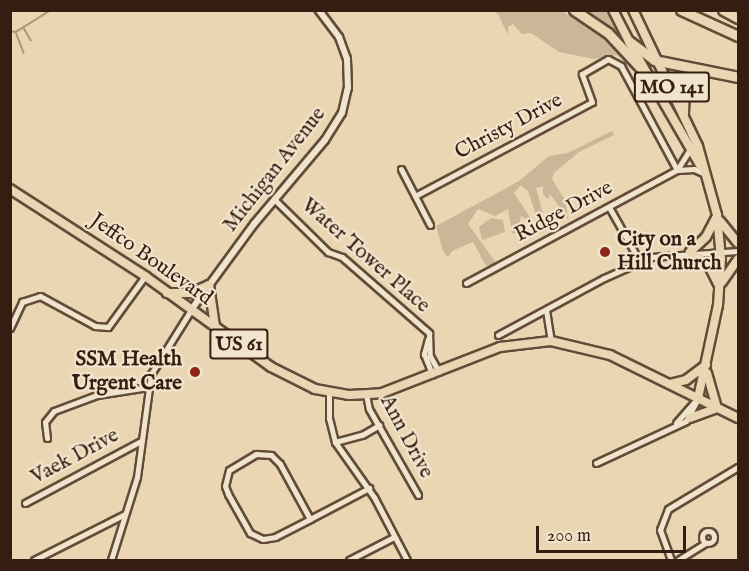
<!DOCTYPE html>
<style>
body{margin:0}
#map{position:relative;width:749px;height:571px;overflow:hidden;background:#ead6b2;font-family:"IM FELL English",serif}
div>[style]{position:absolute}
.green>*{inset:0;background:#cbb797}
.stream>*{height:1.5px;margin:-0.75px;padding:0 0.75px;transform-origin:0.75px;border-radius:0.75px;background:#ac977b}
.roads{filter:drop-shadow(2px 0 #624c39) drop-shadow(-2px 0 #624c39) drop-shadow(0 2px #624c39) drop-shadow(0 -2px #624c39)}
.minor>*{height:5px;margin:-2.5px;padding:0 2.5px;transform-origin:2.5px;border-radius:2.5px;background:#f1e4cd}
.minor>.ring{margin:-2.5px;padding:0;box-sizing:content-box;background:none;border:5px solid #f1e4cd;border-radius:50%}
.tertiary>*{height:6px;margin:-3px;padding:0 3px;transform-origin:3px;border-radius:3px;background:#f1e4cd}
.primary>*{height:8px;margin:-4px;padding:0 4px;transform-origin:4px;border-radius:4px;background:#ead6b2}
.trunk>*{height:8px;margin:-4px;padding:0 4px;transform-origin:4px;border-radius:4px;background:#ead6b2}
.motorway>*{height:9px;margin:-4.5px;padding:0 4.5px;transform-origin:4.5px;border-radius:4.5px;background:#ead6b2}
.dots>*{width:16px;height:16px;translate:-50% -50%;box-sizing:border-box;border:3px solid #f1e4cd;border-radius:50%}
span{translate:-50% -50%;white-space:nowrap;text-align:center;line-height:1.15;-webkit-text-stroke:4.5px #f1e4cd;paint-order:stroke}
.shield-label span{padding:2px 4px;background:#f1e4cd;border:2px solid;border-radius:4px;-webkit-text-stroke-width:0}
.shield-label{font-size:20px;color:#351e11;font-weight:700}
.street-label{font-size:21px;color:#351e11}
.poi-label{font-size:21px;color:#351e11;font-weight:700}
.left{translate:0 -50%;text-align:left}
.right{translate:-100% -50%;text-align:right}
.frame{position:absolute;inset:0;border:12px solid #351e11;pointer-events:none}
.scale{position:absolute;left:536px;top:526px;width:150px;height:27px;box-sizing:border-box;border:3px solid #351e11;border-top:0;padding-left:8px;font-size:18px;line-height:21px;white-space:nowrap;color:#351e11;-webkit-text-stroke:4px #f1e4cd;paint-order:stroke}
</style>
<div id="map">
<div class="green">
<i style="clip-path:polygon(492px 11px,562px 11px,612px 44px,636px 73px,617px 55px,594px 59px,559px 52px,531px 33px,522px 34px,513px 24px,508px 27px,508px 35px,498px 14px)"></i>
<i style="clip-path:polygon(579px 11px,606px 11px,624px 43px,623px 43px)"></i>
<i style="clip-path:polygon(612px 131px,614px 135px,579px 152px,554px 173px,552px 179px,565px 200px,568px 219px,550px 194px,548px 199px,543px 194px,543px 186px,536px 188px,543px 213px,536px 215px,528px 191px,521px 185px,514px 193px,531px 219px,531px 222px,521px 216px,518px 234px,512px 233px,508px 209px,495px 216px,478px 209px,468px 224px,497px 264px,486px 266px,473px 242px,452px 251px,448px 257px,443px 251px,436px 226px,519px 181px,549px 156px,568px 153px)"></i>
<i style="clip-path:polygon(491px 218px,503px 220px,505px 232px,482px 240px,479px 227px)"></i>
</div>
<div class="stream">
<i style="left:24px;top:28px;width:14px;rotate:60deg"></i>
<i style="left:10px;top:31px;width:6px;rotate:9deg"></i>
<i style="left:16px;top:32px;width:41px;rotate:-32.2deg"></i>
<i style="left:16px;top:32px;width:22px;rotate:69deg"></i>
</div>
<div class="roads">
<div class="minor">
<i style="left:401px;top:169px;width:63px;rotate:62.6deg"></i>
<i style="left:677px;top:170px;width:17px;rotate:-3deg"></i>
<i style="left:694px;top:169px;width:12px;rotate:24deg"></i>
<i style="left:415px;top:196px;width:200px;rotate:-28deg"></i>
<i style="left:592px;top:102px;width:30px;rotate:-110deg"></i>
<i style="left:582px;top:74px;width:30px;rotate:-30deg"></i>
<i style="left:608px;top:59px;width:15px;rotate:28deg"></i>
<i style="left:621px;top:66px;width:118px;rotate:61.7deg"></i>
<i style="left:274px;top:199px;width:76px;rotate:44.5deg"></i>
<i style="left:328px;top:252px;width:15px;rotate:20deg"></i>
<i style="left:342px;top:257px;width:116px;rotate:41.1deg"></i>
<i style="left:429px;top:333px;width:23px;rotate:88deg"></i>
<i style="left:430px;top:356px;width:18px;rotate:61deg"></i>
<i style="left:609px;top:207px;width:63px;rotate:60.6deg"></i>
<i style="left:466px;top:283px;width:239px;rotate:-28.2deg"></i>
<i style="left:677px;top:170px;width:22px;rotate:-58deg"></i>
<i style="left:546px;top:310px;width:31px;rotate:81deg"></i>
<i style="left:10px;top:328px;width:29px;rotate:-65deg"></i>
<i style="left:22px;top:302px;width:19px;rotate:-18deg"></i>
<i style="left:40px;top:296px;width:63px;rotate:28.6deg"></i>
<i style="left:95px;top:326px;width:13px;rotate:4deg"></i>
<i style="left:108px;top:327px;width:63px;rotate:-54deg"></i>
<i style="left:498px;top:335px;width:120px;rotate:-28.3deg"></i>
<i style="left:604px;top:278px;width:51px;rotate:-24.1deg"></i>
<i style="left:651px;top:257px;width:87px;rotate:-3.9deg"></i>
<i style="left:428px;top:339px;width:16px;rotate:105deg"></i>
<i style="left:424px;top:354px;width:22px;rotate:68deg"></i>
<i style="left:329px;top:392px;width:26px;rotate:90deg"></i>
<i style="left:329px;top:418px;width:25px;rotate:76deg"></i>
<i style="left:335px;top:442px;width:67px;rotate:54.7deg"></i>
<i style="left:374px;top:497px;width:71px;rotate:62.4deg"></i>
<i style="left:366px;top:394px;width:15px;rotate:79deg"></i>
<i style="left:369px;top:409px;width:99px;rotate:60.3deg"></i>
<i style="left:676px;top:423px;width:32px;rotate:-49deg"></i>
<i style="left:47px;top:438px;width:16px;rotate:-97deg"></i>
<i style="left:45px;top:422px;width:14px;rotate:-51deg"></i>
<i style="left:54px;top:411px;width:46px;rotate:-20.4deg"></i>
<i style="left:97px;top:395px;width:52px;rotate:-8.9deg"></i>
<i style="left:335px;top:442px;width:28px;rotate:-15deg"></i>
<i style="left:362px;top:435px;width:20px;rotate:-30deg"></i>
<i style="left:596px;top:463px;width:99px;rotate:-25deg"></i>
<i style="left:686px;top:421px;width:26px;rotate:-62deg"></i>
<i style="left:25px;top:503px;width:132px;rotate:-28.1deg"></i>
<i style="left:310px;top:519px;width:63px;rotate:-118.6deg"></i>
<i style="left:280px;top:464px;width:13px;rotate:-135deg"></i>
<i style="left:271px;top:455px;width:15px;rotate:-176deg"></i>
<i style="left:256px;top:454px;width:31px;rotate:149deg"></i>
<i style="left:229px;top:470px;width:16px;rotate:104deg"></i>
<i style="left:225px;top:486px;width:9px;rotate:69deg"></i>
<i style="left:228px;top:494px;width:45px;rotate:60.6deg"></i>
<i style="left:250px;top:533px;width:14px;rotate:25deg"></i>
<i style="left:263px;top:539px;width:12px;rotate:-9deg"></i>
<i style="left:275px;top:537px;width:39px;rotate:-27deg"></i>
<i style="left:310px;top:519px;width:67px;rotate:-27.7deg"></i>
<i class="ring" style="left:702px;top:531px;width:7px;height:7px"></i>
<i style="left:34px;top:560px;width:102px;rotate:-26.8deg"></i>
<i style="left:111px;top:560px;width:87px;rotate:-72.6deg"></i>
<i style="left:137px;top:477px;width:104px;rotate:-82.3deg"></i>
<i style="left:151px;top:374px;width:75px;rotate:-58deg"></i>
<i style="left:349px;top:560px;width:51px;rotate:-27.1deg"></i>
<i style="left:671px;top:560px;width:32px;rotate:-110deg"></i>
<i style="left:660px;top:530px;width:22px;rotate:-69deg"></i>
<i style="left:668px;top:509px;width:82px;rotate:-31deg"></i>
<i style="left:678px;top:560px;width:32px;rotate:-32deg"></i>
</div>
<div class="tertiary">
<i style="left:191px;top:310px;width:107px;rotate:-53.8deg"></i>
<i style="left:254px;top:224px;width:110px;rotate:-49.8deg"></i>
<i style="left:325px;top:140px;width:32px;rotate:-58deg"></i>
<i style="left:342px;top:113px;width:26px;rotate:-77deg"></i>
<i style="left:348px;top:88px;width:29px;rotate:-92deg"></i>
<i style="left:347px;top:59px;width:23px;rotate:-110deg"></i>
<i style="left:339px;top:37px;width:34px;rotate:-127deg"></i>
</div>
<div class="primary">
<i style="left:633px;top:10px;width:151px;rotate:64.5deg"></i>
<i style="left:698px;top:146px;width:72px;rotate:74.6deg"></i>
<i style="left:717px;top:215px;width:44px;rotate:84.8deg"></i>
<i style="left:721px;top:259px;width:46px;rotate:93.7deg"></i>
<i style="left:718px;top:305px;width:95px;rotate:102.1deg"></i>
<i style="left:629px;top:42px;width:142px;rotate:60deg"></i>
<i style="left:10px;top:189px;width:161px;rotate:32.8deg"></i>
<i style="left:145px;top:276px;width:155px;rotate:35.8deg"></i>
<i style="left:271px;top:367px;width:49px;rotate:26.6deg"></i>
<i style="left:315px;top:389px;width:35px;rotate:10deg"></i>
<i style="left:349px;top:395px;width:33px;rotate:-3deg"></i>
<i style="left:382px;top:393px;width:127px;rotate:-21.3deg"></i>
<i style="left:500px;top:347px;width:51px;rotate:-6.7deg"></i>
<i style="left:551px;top:341px;width:61px;rotate:13.3deg"></i>
<i style="left:610px;top:355px;width:143px;rotate:26.2deg"></i>
<i style="left:716px;top:218px;width:21px;rotate:118deg"></i>
<i style="left:706px;top:237px;width:22px;rotate:137deg"></i>
<i style="left:690px;top:252px;width:22px;rotate:34deg"></i>
<i style="left:708px;top:264px;width:22px;rotate:63deg"></i>
<i style="left:720px;top:221px;width:28px;rotate:51deg"></i>
<i style="left:722px;top:282px;width:28px;rotate:-55deg"></i>
<i style="left:167px;top:293px;width:24px"></i>
<i style="left:191px;top:293px;width:20px;rotate:-24deg"></i>
<i style="left:209px;top:285px;width:41px;rotate:81.7deg"></i>
<i style="left:670px;top:384px;width:16px;rotate:-14deg"></i>
<i style="left:686px;top:380px;width:25px;rotate:-37deg"></i>
<i style="left:690px;top:418px;width:29px;rotate:-20deg"></i>
<i style="left:717px;top:408px;width:36px;rotate:-106deg"></i>
</div>
<div class="trunk">
<i style="left:613px;top:10px;width:35px;rotate:63deg"></i>
</div>
<div class="motorway">
<i style="left:574px;top:10px;width:41px;rotate:34.1deg"></i>
<i style="left:608px;top:33px;width:59px;rotate:47.1deg"></i>
<i style="left:681px;top:10px;width:63px;rotate:24.5deg"></i>
<i style="left:723px;top:10px;width:17px;rotate:28deg"></i>
<i style="left:629px;top:41px;width:31px;rotate:37deg"></i>
<i style="left:654px;top:60px;width:86px;rotate:11.4deg"></i>
<i style="left:683px;top:113px;width:26px;rotate:-88deg"></i>
<i style="left:684px;top:87px;width:15px;rotate:-48deg"></i>
<i style="left:694px;top:76px;width:13px;rotate:-18deg"></i>
</div>
</div>
<div class="dots">
<i style="left:605px;top:252px;background:#8f2418"></i>
<i style="left:195px;top:372px;background:#8f2418"></i>
</div>
<div class="shield-label">
<span style="left:672px;top:87px">MO 141</span>
<span style="left:239px;top:344px">US 61</span>
</div>
<div class="street-label">
<span style="left:509px;top:127px;rotate:-28deg">Christy Drive</span>
<span style="left:275px;top:170px;rotate:-52deg">Michigan Avenue</span>
<span style="left:564px;top:212px;rotate:-28deg">Ridge Drive</span>
<span style="left:365px;top:256px;rotate:41deg">Water Tower Place</span>
<span style="left:151px;top:260px;rotate:35deg">Jeffco Boulevard</span>
<span style="left:406px;top:437px;rotate:62deg">Ann Drive</span>
<span style="left:75px;top:457px;rotate:-28deg">Vaek Drive</span>
</div>
<div class="poi-label">
<span class="left" style="left:617px;top:252px">City on a<br>Hill Church</span>
<span class="right" style="left:182px;top:372px">SSM Health<br>Urgent Care</span>
</div>
<div class="frame"></div>
<div class="scale">200 m</div>
</div>
